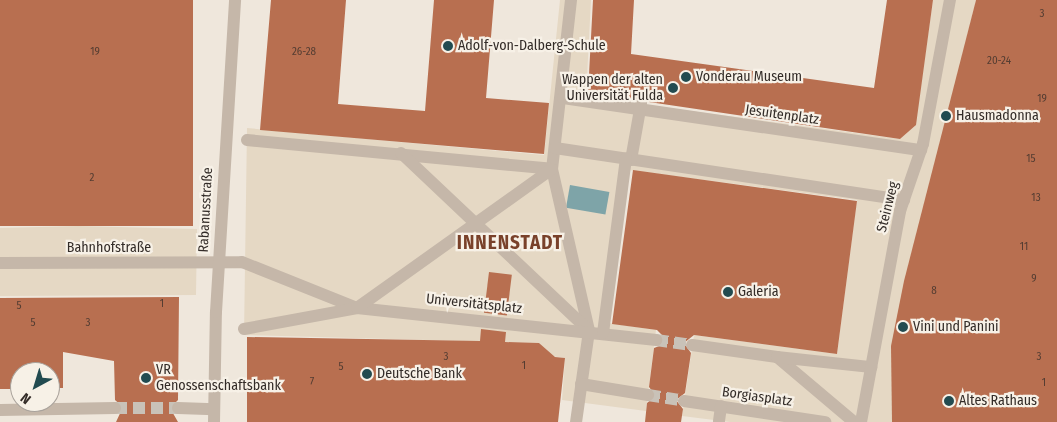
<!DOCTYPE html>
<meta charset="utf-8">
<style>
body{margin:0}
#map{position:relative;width:1057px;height:422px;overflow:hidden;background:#efe7dc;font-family:"Fira Sans Condensed",sans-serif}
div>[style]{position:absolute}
.plaza>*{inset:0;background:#e5d8c4}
.water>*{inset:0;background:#7ea4a8;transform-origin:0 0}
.building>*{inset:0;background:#b86f50;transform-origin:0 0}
.street-tunnel>*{height:12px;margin-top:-6px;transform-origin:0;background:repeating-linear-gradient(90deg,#c9c2b8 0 12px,transparent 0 18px)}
.street>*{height:12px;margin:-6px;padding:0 6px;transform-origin:6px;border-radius:6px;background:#c5b7a9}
.dots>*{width:14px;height:14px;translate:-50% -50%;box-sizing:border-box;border:2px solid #f7f1e7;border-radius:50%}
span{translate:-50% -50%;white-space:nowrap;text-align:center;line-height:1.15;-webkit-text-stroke:4.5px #f7f1e7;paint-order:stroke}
.number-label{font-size:11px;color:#543d32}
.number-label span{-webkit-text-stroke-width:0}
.poi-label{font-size:14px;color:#332c28}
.left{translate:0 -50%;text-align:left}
.right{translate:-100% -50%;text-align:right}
.street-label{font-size:14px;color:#332c28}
.district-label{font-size:19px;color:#79412a;font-weight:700;letter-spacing:1px}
.north{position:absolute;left:10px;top:362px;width:50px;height:50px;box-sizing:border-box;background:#f7f1e7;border:1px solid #a9a29b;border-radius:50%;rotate:219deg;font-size:14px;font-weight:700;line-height:20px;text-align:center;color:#332c28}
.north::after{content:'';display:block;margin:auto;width:18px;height:22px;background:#224b50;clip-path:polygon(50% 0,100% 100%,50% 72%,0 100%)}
</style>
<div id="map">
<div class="plaza">
<i style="clip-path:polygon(560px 0,591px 0,586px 97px,900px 139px,915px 126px,933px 0,976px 0,892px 343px,892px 421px,896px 422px,730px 422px,682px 416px,694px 335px,837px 354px,857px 200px,628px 170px,608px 323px,656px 330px,646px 411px,562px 400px,565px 358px,550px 356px,539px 343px,244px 335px,247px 128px,544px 155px)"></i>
<i style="clip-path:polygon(78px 226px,197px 229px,196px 295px,0 296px,0 228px)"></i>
</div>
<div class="water">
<i style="left:570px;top:185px;width:40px;height:23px;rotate:10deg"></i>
</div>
<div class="building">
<i style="left:0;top:0;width:193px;height:226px"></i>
<i style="clip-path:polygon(271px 0,346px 0,338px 104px,425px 111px,434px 0,494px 0,486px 98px,549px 103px,544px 154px,260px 130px)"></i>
<i style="clip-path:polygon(593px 0,634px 0,631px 54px,874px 88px,887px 0,933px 0,916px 125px,900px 139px,649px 102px,642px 96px,634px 100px,588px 93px)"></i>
<i style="clip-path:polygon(976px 0,1057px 0,1057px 422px,892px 422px,891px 346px,904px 281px)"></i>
<i style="clip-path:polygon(633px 170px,857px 201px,837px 354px,694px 335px,684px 343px,691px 353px,685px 393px,676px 400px,683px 409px,681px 422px,645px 422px,647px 403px,656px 396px,649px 387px,654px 348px,662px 345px,664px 337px,657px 330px,612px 324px)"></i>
<i style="left:489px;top:272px;width:23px;height:41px;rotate:7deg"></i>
<i style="clip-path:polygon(179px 297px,178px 400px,170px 408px,178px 422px,116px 422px,123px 407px,115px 400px,114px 361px,63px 352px,63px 388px,50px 388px,50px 372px,20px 372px,20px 389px,0 389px,0 298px)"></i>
<i style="clip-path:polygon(481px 329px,506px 332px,505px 342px,539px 343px,555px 357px,565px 358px,558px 422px,247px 422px,247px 337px,480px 341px)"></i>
</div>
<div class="street-tunnel">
<i style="left:656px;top:340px;width:36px;rotate:8deg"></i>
<i style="left:648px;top:395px;width:36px;rotate:9deg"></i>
<i style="left:115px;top:408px;width:63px"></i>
</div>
<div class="street">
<i style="left:571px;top:0;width:170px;rotate:96.4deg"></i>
<i style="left:552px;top:169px;width:166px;rotate:77.1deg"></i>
<i style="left:589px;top:331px;width:92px;rotate:98.1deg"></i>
<i style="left:563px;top:98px;width:362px;rotate:8.3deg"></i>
<i style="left:247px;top:140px;width:306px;rotate:5.4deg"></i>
<i style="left:555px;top:148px;width:353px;rotate:8.5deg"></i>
<i style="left:401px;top:153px;width:259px;rotate:43.4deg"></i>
<i style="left:631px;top:160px;width:57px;rotate:-79.9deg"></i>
<i style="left:0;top:263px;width:242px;rotate:-0.2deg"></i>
<i style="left:242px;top:262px;width:124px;rotate:21.8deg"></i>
<i style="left:357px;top:308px;width:301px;rotate:6.1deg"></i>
<i style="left:244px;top:329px;width:115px;rotate:-10.5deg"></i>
<i style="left:357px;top:308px;width:239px;rotate:-35.5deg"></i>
<i style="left:603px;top:333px;width:176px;rotate:-82.5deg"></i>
<i style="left:692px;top:345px;width:86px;rotate:8deg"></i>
<i style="left:777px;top:357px;width:101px;rotate:40.2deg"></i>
<i style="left:777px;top:357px;width:95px;rotate:6.1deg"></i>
<i style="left:581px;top:384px;width:68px;rotate:9.3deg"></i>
<i style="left:684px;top:401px;width:143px;rotate:8.5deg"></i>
<i style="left:178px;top:408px;width:36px;rotate:2deg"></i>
<i style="left:0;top:410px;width:115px;rotate:-1deg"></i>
<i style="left:719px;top:421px;width:15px;rotate:-82deg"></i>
<i style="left:214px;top:422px;width:110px;rotate:-89deg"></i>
<i style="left:216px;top:312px;width:313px;rotate:-86.5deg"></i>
<i style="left:861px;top:422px;width:215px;rotate:-79.5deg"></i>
<i style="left:900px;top:211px;width:71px;rotate:-71.1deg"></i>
<i style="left:923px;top:144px;width:147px;rotate:-79.4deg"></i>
</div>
<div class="dots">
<i style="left:448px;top:46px;background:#224b50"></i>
<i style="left:686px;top:77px;background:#224b50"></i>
<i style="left:673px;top:88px;background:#224b50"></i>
<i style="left:946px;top:116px;background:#224b50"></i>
<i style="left:728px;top:292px;background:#224b50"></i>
<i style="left:903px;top:327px;background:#224b50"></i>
<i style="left:367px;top:374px;background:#224b50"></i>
<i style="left:146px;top:378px;background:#224b50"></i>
<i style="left:949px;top:401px;background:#224b50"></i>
</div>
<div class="number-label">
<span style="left:1042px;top:14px">3</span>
<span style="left:95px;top:52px">19</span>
<span style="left:304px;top:52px">26-28</span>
<span style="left:999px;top:61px">20-24</span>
<span style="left:1042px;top:99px">19</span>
<span style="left:1031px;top:159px">15</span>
<span style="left:92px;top:178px">2</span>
<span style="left:1036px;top:198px">13</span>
<span style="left:1024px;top:247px">11</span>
<span style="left:1034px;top:279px">9</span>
<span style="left:934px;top:291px">8</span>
<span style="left:162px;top:304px">1</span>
<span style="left:19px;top:306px">5</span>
<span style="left:33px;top:323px">5</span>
<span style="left:88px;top:323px">3</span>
<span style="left:446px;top:357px">3</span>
<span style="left:1039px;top:357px">3</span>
<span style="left:524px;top:366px">1</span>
<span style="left:341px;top:367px">5</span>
<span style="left:312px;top:382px">7</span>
<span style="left:1044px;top:383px">1</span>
</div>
<div class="poi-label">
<span class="left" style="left:458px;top:46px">Adolf-von-Dalberg-Schule</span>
<span class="left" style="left:696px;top:77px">Vonderau Museum</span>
<span class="right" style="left:663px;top:88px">Wappen der alten<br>Universität Fulda</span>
<span class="left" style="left:956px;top:116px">Hausmadonna</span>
<span class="left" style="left:738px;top:292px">Galeria</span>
<span class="left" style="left:913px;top:327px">Vini und Panini</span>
<span class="left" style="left:156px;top:378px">VR<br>Genossenschaftsbank</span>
<span class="left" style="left:377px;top:374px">Deutsche Bank</span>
<span class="left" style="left:959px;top:401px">Altes Rathaus</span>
</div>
<div class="street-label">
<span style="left:782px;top:115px;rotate:8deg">Jesuitenplatz</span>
<span style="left:888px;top:207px;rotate:-76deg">Steinweg</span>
<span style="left:206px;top:210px;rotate:-87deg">Rabanusstraße</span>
<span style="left:109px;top:248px">Bahnhofstraße</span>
<span style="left:474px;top:304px;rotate:6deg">Universitätsplatz</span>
<span style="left:757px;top:397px;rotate:8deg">Borgiasplatz</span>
</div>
<div class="district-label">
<span style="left:510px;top:243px">INNENSTADT</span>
</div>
<div class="north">N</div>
</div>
